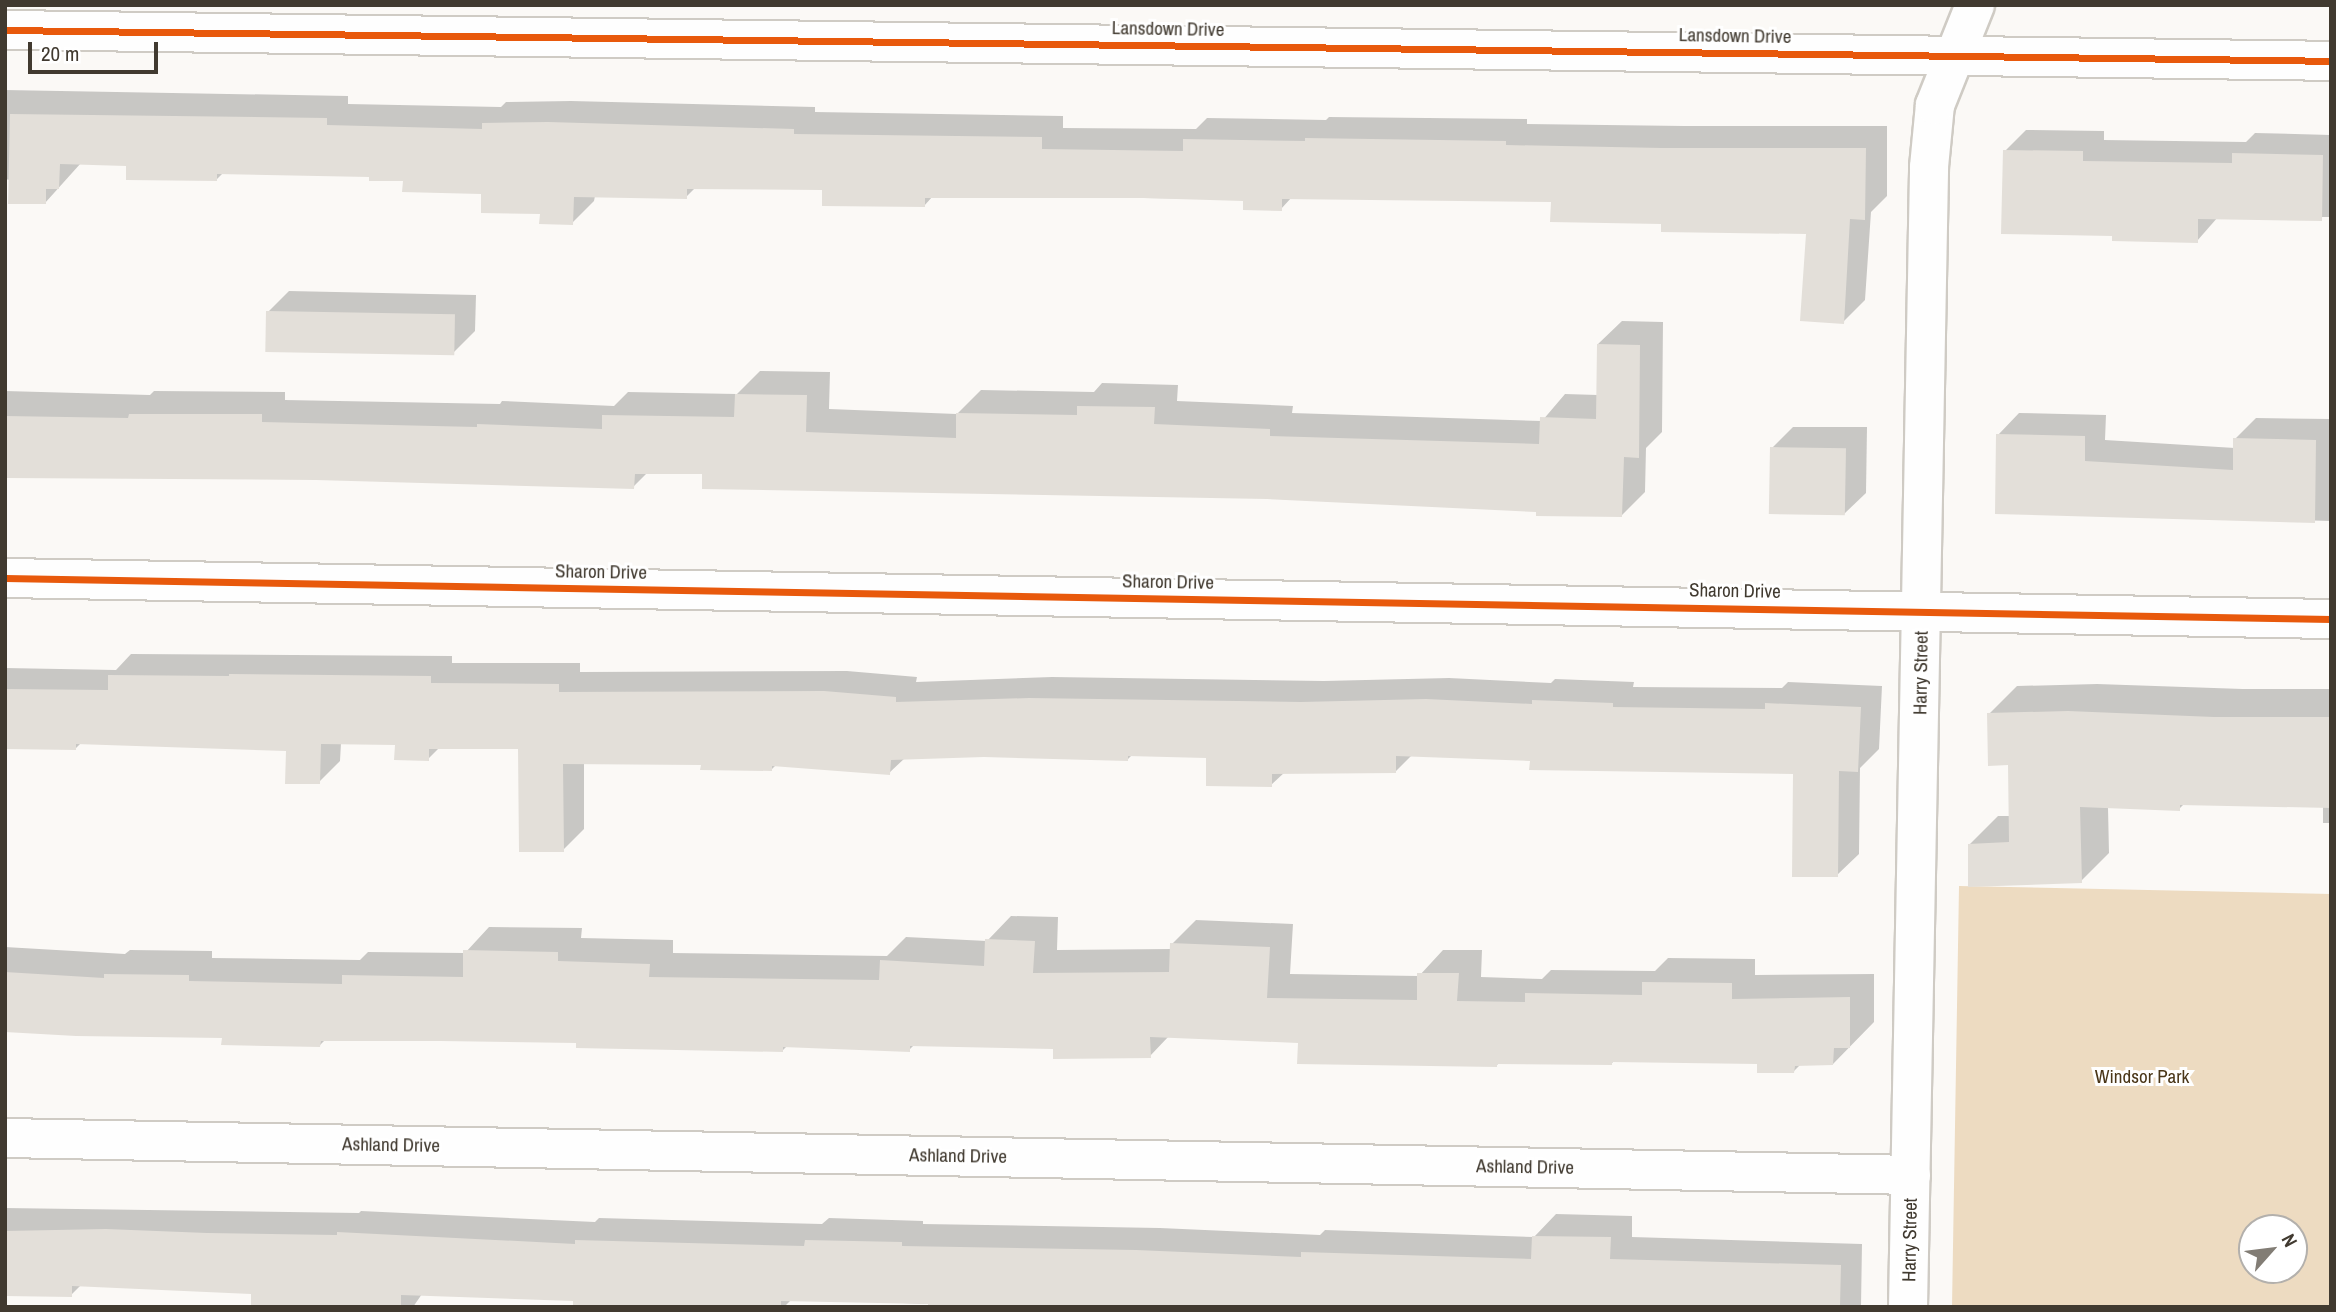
<!DOCTYPE html>
<style>
body{margin:0}
#map{position:relative;width:2336px;height:1312px;overflow:hidden;background:#fbf9f6;font-family:"Archivo Narrow",sans-serif}
div>[style]{position:absolute}
.green>*{inset:0;background:#eddbc1}
.shadow>*{inset:0;background:#0003}
.building>*{inset:0;background:#e3dfd9;transform-origin:0 0}
.roads{filter:drop-shadow(2px 0 #cfcbc4) drop-shadow(-2px 0 #cfcbc4) drop-shadow(0 2px #cfcbc4) drop-shadow(0 -2px #cfcbc4)}
.minor>*{height:38px;margin:-19px;padding:0 19px;transform-origin:19px;border-radius:19px;background:#fefefe}
.cycleway>*{height:7px;margin:-3.5px;padding:0 3.5px;transform-origin:3.5px;border-radius:3.5px;background:#e8590c}
span{translate:-50% -50%;white-space:nowrap;text-align:center;line-height:1.15;-webkit-text-stroke:6px #fff;paint-order:stroke}
.street-label{font-size:19px;color:#413a30}
.park-label{font-size:19px;color:#4a3618}
.frame{position:absolute;inset:0;border:7px solid #413a30;pointer-events:none}
.north{position:absolute;left:2238px;top:1214px;width:70px;height:70px;box-sizing:border-box;background:#fff;border:2px solid #b3b0ac;border-radius:50%;rotate:62deg;font-size:19px;font-weight:700;line-height:28px;text-align:center;color:#413a30}
.north::after{content:'';display:block;margin:auto;width:24px;height:32px;background:#827d75;clip-path:polygon(50% 0,100% 100%,50% 72%,0 100%)}
.scale{position:absolute;left:28px;top:42px;width:130px;height:32px;box-sizing:border-box;border:4px solid #413a30;border-top:0;padding-left:9px;font-size:21px;line-height:24px;white-space:nowrap;color:#413a30;-webkit-text-stroke:5px #fff;paint-order:stroke}
</style>
<div id="map">
<div class="green">
<i style="clip-path:polygon(evenodd,1959px 886px,2331px 894px,2331px 1307px,1952px 1307px,1959px 886px,2252px 1228px,2294px 1228px,2294px 1270px,2252px 1270px,2252px 1228px)"></i>
</div>
<div class="shadow">
<i style="clip-path:polygon(5px 90px,348px 96px,348px 104px,501px 107px,506px 102px,571px 101px,815px 107px,815px 112px,1063px 116px,1063px 128px,1196px 129px,1207px 118px,1326px 120px,1329px 117px,1527px 119px,1527px 124px,1685px 126px,1887px 126px,1887px 196px,1871px 212px,1865px 300px,1843px 322px,1808px 232px,1662px 222px,1553px 200px,1292px 197px,1281px 209px,1245px 199px,933px 196px,924px 206px,824px 189px,696px 187px,686px 197px,595px 196px,594px 201px,572px 223px,483px 192px,371px 175px,223px 173px,217px 179px,128px 165px,81px 163px,45px 203px,10px 180px,5px 179px)"></i>
<i style="clip-path:polygon(2026px 130px,2104px 131px,2104px 140px,2246px 142px,2255px 133px,2331px 135px,2331px 217px,2218px 217px,2197px 241px,2113px 234px,2005px 151px)"></i>
<i style="clip-path:polygon(289px 291px,476px 295px,475px 331px,454px 352px,268px 312px)"></i>
<i style="clip-path:polygon(1622px 321px,1663px 322px,1662px 432px,1646px 448px,1645px 492px,1622px 515px,704px 472px,648px 472px,633px 487px,316px 479px,5px 476px,5px 391px,150px 395px,154px 391px,285px 392px,285px 400px,500px 404px,502px 401px,614px 406px,628px 392px,737px 394px,760px 371px,830px 372px,829px 409px,957px 414px,981px 390px,1094px 392px,1102px 383px,1178px 385px,1177px 401px,1293px 406px,1292px 413px,1542px 421px,1565px 394px,1598px 395px,1598px 344px)"></i>
<i style="clip-path:polygon(2019px 413px,2106px 415px,2105px 440px,2235px 448px,2235px 439px,2256px 418px,2331px 419px,2331px 521px,1997px 512px,1998px 435px)"></i>
<i style="clip-path:polygon(1793px 427px,1867px 427px,1866px 493px,1844px 514px,1772px 448px)"></i>
<i style="clip-path:polygon(131px 654px,452px 656px,452px 663px,580px 663px,580px 672px,847px 671px,917px 677px,916px 682px,1052px 677px,1324px 681px,1449px 678px,1551px 683px,1555px 679px,1634px 682px,1633px 687px,1782px 688px,1788px 682px,1882px 686px,1879px 749px,1860px 768px,1859px 854px,1837px 875px,1795px 772px,1412px 755px,1396px 771px,1285px 772px,1271px 785px,1208px 756px,1132px 755px,1128px 759px,984px 755px,905px 758px,889px 773px,776px 765px,772px 769px,702px 764px,584px 762px,584px 829px,563px 850px,520px 747px,440px 747px,428px 759px,397px 743px,341px 743px,340px 761px,319px 782px,288px 749px,81px 743px,76px 748px,5px 747px,5px 668px,116px 670px)"></i>
<i style="clip-path:polygon(2097px 684px,2243px 689px,2331px 689px,2331px 823px,2323px 823px,2323px 806px,2185px 803px,2179px 809px,2108px 807px,2109px 853px,2081px 881px,1970px 844px,1998px 816px,2010px 816px,2010px 763px,1989px 714px,2017px 686px)"></i>
<i style="clip-path:polygon(1011px 916px,1058px 917px,1057px 950px,1172px 949px,1172px 944px,1196px 920px,1293px 924px,1290px 974px,1419px 976px,1443px 950px,1482px 950px,1481px 977px,1542px 979px,1551px 970px,1655px 971px,1668px 958px,1755px 959px,1755px 975px,1874px 974px,1874px 1022px,1833px 1064px,1801px 1064px,1793px 1072px,1759px 1062px,1615px 1060px,1611px 1064px,1500px 1062px,1496px 1066px,1299px 1042px,1169px 1036px,1150px 1056px,1054px 1048px,915px 1044px,909px 1050px,787px 1046px,782px 1051px,578px 1041px,326px 1039px,320px 1045px,223px 1036px,5px 1030px,5px 947px,125px 954px,130px 950px,212px 951px,212px 958px,360px 960px,368px 952px,465px 953px,489px 927px,582px 928px,581px 938px,673px 940px,673px 953px,887px 956px,906px 937px,987px 941px)"></i>
<i style="clip-path:polygon(5px 1208px,359px 1213px,361px 1211px,595px 1222px,599px 1218px,822px 1224px,829px 1218px,923px 1221px,923px 1224px,1160px 1228px,1320px 1235px,1325px 1230px,1534px 1237px,1556px 1214px,1632px 1216px,1632px 1237px,1862px 1244px,1861px 1307px,1013px 1307px,792px 1299px,784px 1307px,574px 1307px,575px 1300px,422px 1294px,413px 1307px,253px 1307px,253px 1292px,81px 1285px,71px 1295px,5px 1295px)"></i>
</div>
<div class="building">
<i style="clip-path:polygon(10px 114px,327px 118px,327px 125px,482px 129px,482px 123px,548px 122px,794px 129px,794px 134px,1042px 137px,1042px 149px,1183px 151px,1183px 139px,1305px 141px,1305px 138px,1506px 141px,1506px 145px,1662px 148px,1866px 148px,1865px 220px,1850px 219px,1844px 324px,1800px 321px,1806px 234px,1661px 232px,1661px 224px,1550px 222px,1551px 202px,1282px 199px,1282px 211px,1243px 210px,1243px 201px,1143px 198px,925px 198px,925px 207px,822px 206px,822px 190px,687px 189px,687px 199px,574px 197px,573px 225px,539px 224px,540px 214px,481px 213px,481px 194px,402px 192px,403px 181px,369px 181px,369px 177px,217px 174px,217px 181px,126px 180px,126px 166px,60px 164px,59px 189px,46px 189px,46px 204px,8px 204px)"></i>
<i style="clip-path:polygon(2003px 150px,2083px 151px,2083px 161px,2232px 163px,2232px 153px,2323px 155px,2322px 221px,2198px 219px,2198px 243px,2112px 241px,2112px 236px,2001px 234px)"></i>
<i style="left:266px;top:311px;width:189px;height:41px;rotate:1deg"></i>
<i style="clip-path:polygon(1597px 344px,1640px 345px,1639px 458px,1624px 457px,1622px 517px,1536px 516px,1536px 512px,1267px 499px,702px 489px,702px 474px,635px 474px,634px 489px,316px 480px,5px 478px,5px 416px,128px 418px,129px 414px,262px 414px,262px 422px,477px 427px,477px 424px,602px 429px,602px 415px,734px 417px,735px 394px,807px 395px,806px 432px,956px 438px,956px 413px,1077px 415px,1077px 406px,1155px 407px,1154px 424px,1270px 429px,1270px 436px,1539px 444px,1540px 417px,1596px 419px)"></i>
<i style="clip-path:polygon(1996px 434px,2085px 436px,2085px 461px,2233px 470px,2233px 438px,2316px 440px,2315px 523px,1995px 514px)"></i>
<i style="left:1770px;top:447px;width:76px;height:67px;rotate:1deg"></i>
<i style="clip-path:polygon(229px 674px,431px 676px,431px 683px,559px 684px,559px 692px,824px 691px,896px 697px,896px 702px,1029px 698px,1301px 702px,1426px 699px,1532px 704px,1532px 700px,1613px 703px,1613px 707px,1765px 709px,1765px 703px,1861px 707px,1858px 772px,1839px 771px,1838px 877px,1792px 877px,1793px 774px,1529px 770px,1530px 761px,1396px 756px,1396px 773px,1272px 774px,1272px 787px,1206px 786px,1206px 758px,1128px 756px,1128px 761px,984px 757px,891px 760px,890px 775px,772px 766px,772px 771px,700px 770px,701px 765px,563px 764px,564px 852px,519px 852px,518px 749px,429px 749px,429px 761px,394px 760px,395px 745px,321px 744px,320px 784px,285px 784px,286px 751px,76px 744px,76px 750px,5px 749px,5px 689px,108px 690px,108px 675px,229px 676px)"></i>
<i style="clip-path:polygon(2068px 711px,2214px 717px,2331px 717px,2331px 808px,2180px 805px,2180px 811px,2080px 807px,2082px 883px,1968px 887px,1968px 844px,2009px 842px,2008px 765px,1988px 766px,1987px 713px)"></i>
<i style="clip-path:polygon(985px 939px,1035px 941px,1033px 973px,1169px 972px,1170px 943px,1270px 947px,1267px 998px,1417px 1000px,1417px 973px,1459px 973px,1457px 1001px,1525px 1002px,1525px 993px,1642px 995px,1642px 982px,1732px 983px,1732px 999px,1850px 997px,1850px 1048px,1834px 1048px,1833px 1065px,1795px 1066px,1794px 1073px,1757px 1073px,1757px 1064px,1612px 1062px,1612px 1065px,1497px 1064px,1497px 1067px,1297px 1064px,1298px 1043px,1150px 1037px,1151px 1058px,1053px 1059px,1053px 1049px,910px 1046px,910px 1052px,783px 1047px,783px 1052px,576px 1048px,576px 1043px,440px 1041px,321px 1041px,320px 1047px,221px 1045px,222px 1038px,76px 1036px,5px 1032px,5px 972px,104px 978px,104px 974px,189px 975px,189px 981px,342px 984px,342px 975px,463px 977px,463px 950px,558px 952px,558px 961px,650px 964px,649px 977px,879px 980px,880px 960px,984px 966px)"></i>
<i style="clip-path:polygon(106px 1229px,207px 1233px,337px 1235px,337px 1232px,575px 1244px,575px 1240px,804px 1246px,805px 1240px,902px 1242px,902px 1246px,1136px 1250px,1301px 1257px,1301px 1252px,1531px 1259px,1532px 1236px,1611px 1237px,1610px 1259px,1841px 1265px,1840px 1307px,928px 1307px,928px 1304px,781px 1301px,781px 1307px,573px 1307px,573px 1301px,401px 1295px,401px 1307px,251px 1307px,251px 1294px,72px 1286px,72px 1297px,5px 1296px,5px 1231px)"></i>
</div>
<div class="roads">
<div class="minor">
<i style="left:5px;top:30px;width:2326px;rotate:0.76deg"></i>
<i style="left:5px;top:578px;width:2326px;rotate:1.01deg"></i>
<i style="left:5px;top:1138px;width:1906px;rotate:1.11deg"></i>
<i style="left:1908px;top:1307px;width:1140px;rotate:-88.94deg"></i>
<i style="left:1929px;top:167px;width:62px;rotate:-84.5deg"></i>
<i style="left:1935px;top:105px;width:108px;rotate:-68.2deg"></i>
</div>
</div>
<div class="cycleway">
<i style="left:5px;top:30px;width:2326px;rotate:0.76deg"></i>
<i style="left:5px;top:578px;width:2326px;rotate:1.01deg"></i>
</div>
<div class="street-label">
<span style="left:1168px;top:29px;rotate:1deg">Lansdown Drive</span>
<span style="left:1735px;top:36px;rotate:1deg">Lansdown Drive</span>
<span style="left:601px;top:572px;rotate:1deg">Sharon Drive</span>
<span style="left:1168px;top:582px;rotate:1deg">Sharon Drive</span>
<span style="left:1735px;top:591px;rotate:1deg">Sharon Drive</span>
<span style="left:1921px;top:673px;rotate:-89deg">Harry Street</span>
<span style="left:391px;top:1145px;rotate:1deg">Ashland Drive</span>
<span style="left:958px;top:1156px;rotate:1deg">Ashland Drive</span>
<span style="left:1525px;top:1167px;rotate:1deg">Ashland Drive</span>
<span style="left:1910px;top:1240px;rotate:-89deg">Harry Street</span>
</div>
<div class="park-label">
<span style="left:2142px;top:1077px">Windsor Park</span>
</div>
<div class="frame"></div>
<div class="north">N</div>
<div class="scale">20 m</div>
</div>
